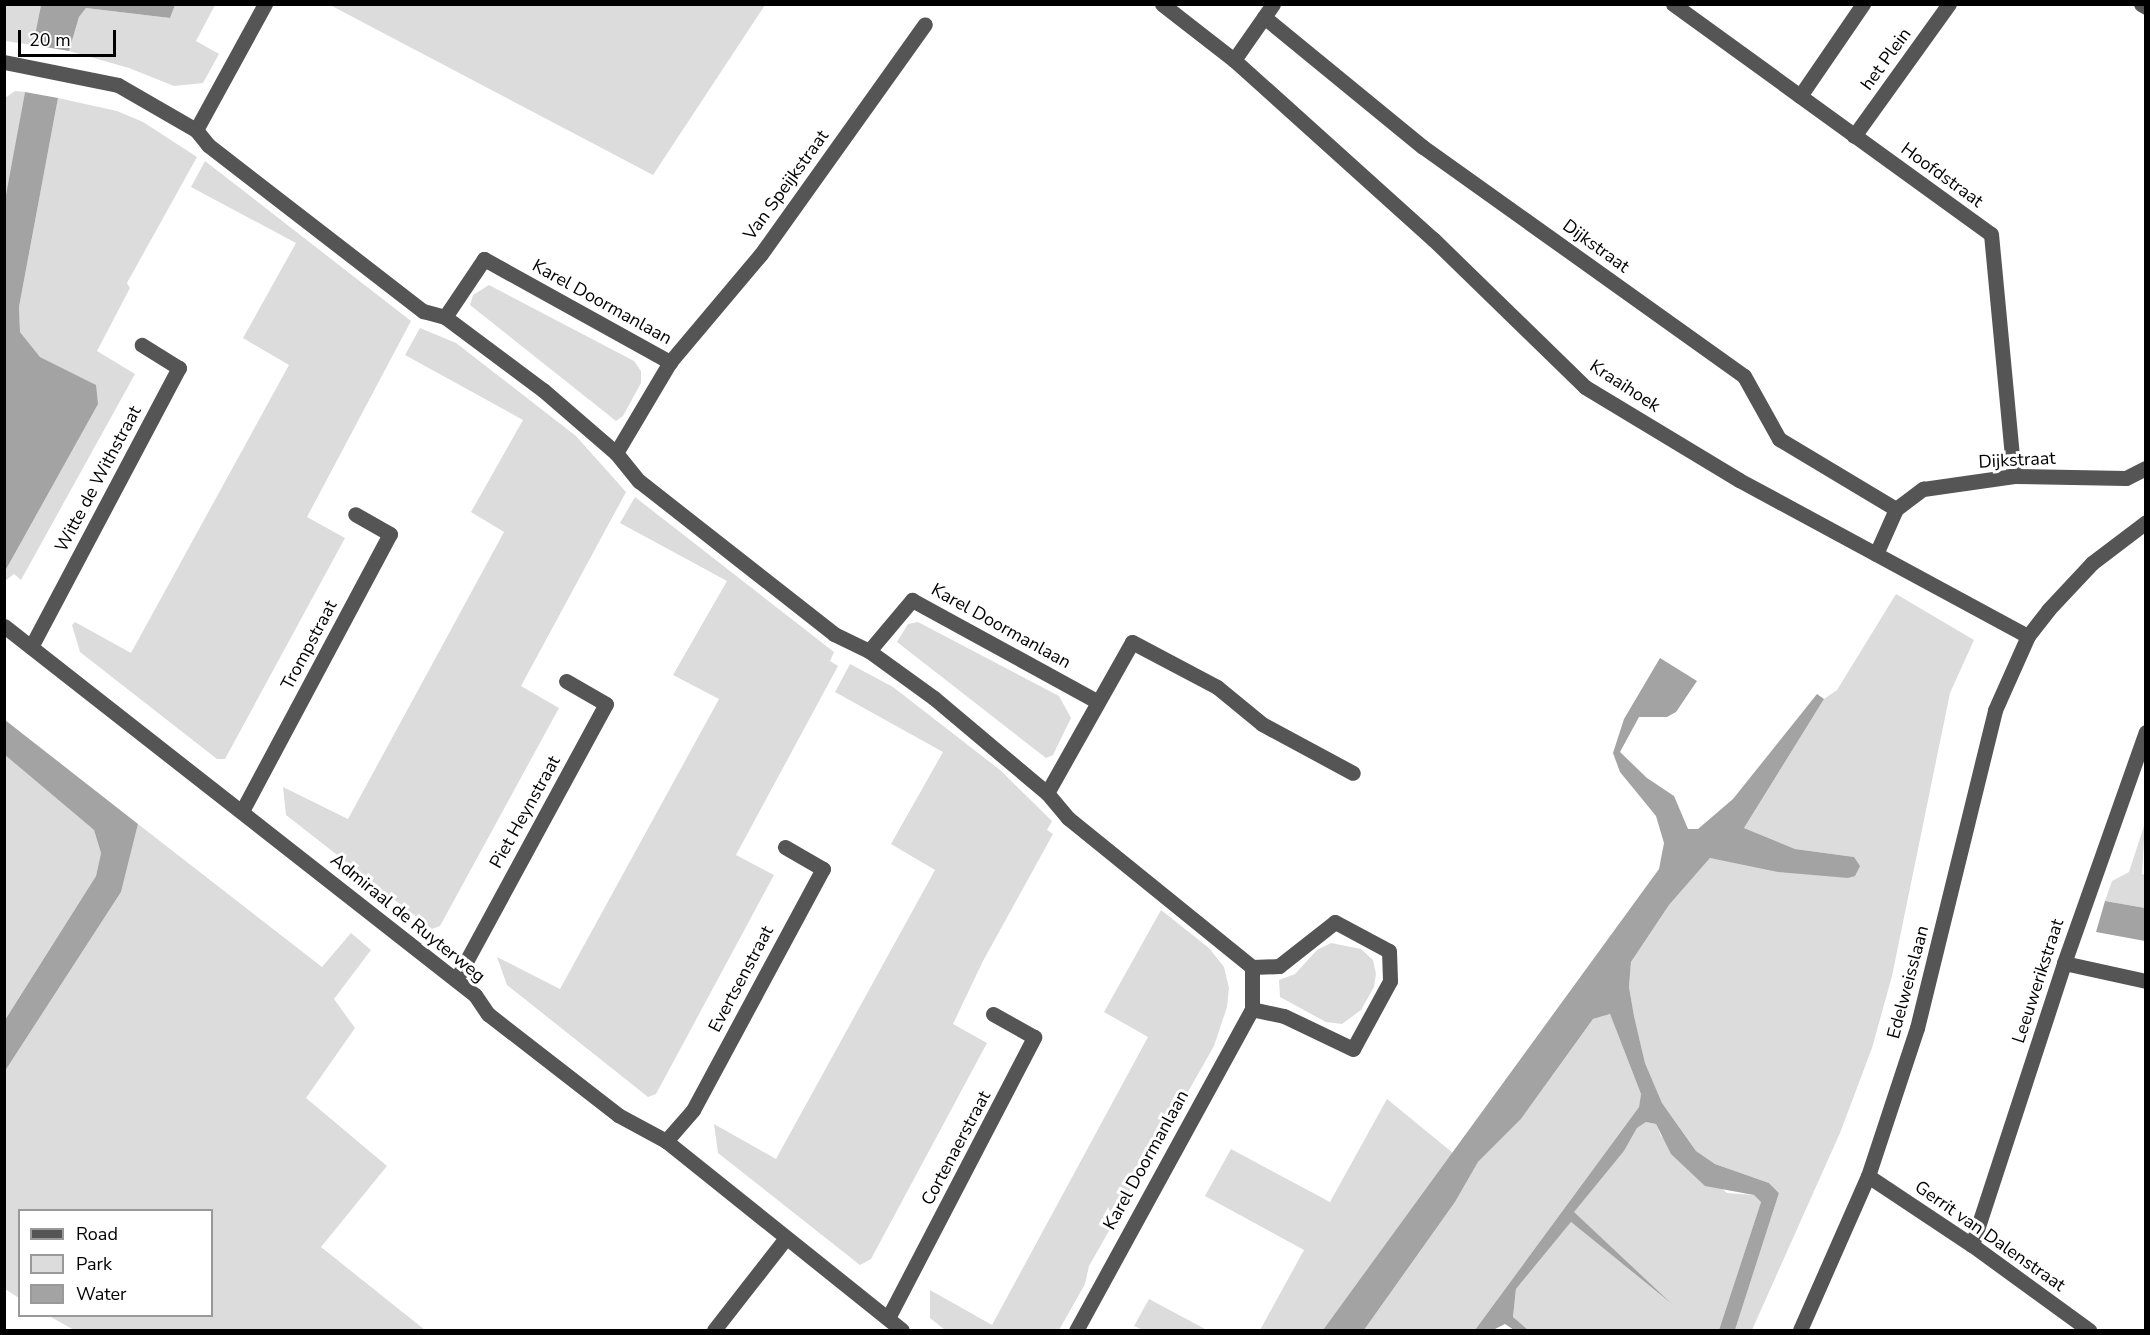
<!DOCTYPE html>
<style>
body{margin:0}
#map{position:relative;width:2150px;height:1335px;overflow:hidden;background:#fff;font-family:"Nunito Sans",sans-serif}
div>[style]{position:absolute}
.green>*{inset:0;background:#dcdcdc}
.water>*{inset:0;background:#a3a3a3}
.minor>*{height:15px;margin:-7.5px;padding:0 7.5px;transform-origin:7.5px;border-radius:7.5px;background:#555}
span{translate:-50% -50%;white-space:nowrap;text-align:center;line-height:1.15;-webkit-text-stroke:6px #fff;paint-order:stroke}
.street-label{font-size:18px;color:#000}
.frame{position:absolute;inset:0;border:6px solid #000;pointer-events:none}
.legend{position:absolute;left:18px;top:1209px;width:195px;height:108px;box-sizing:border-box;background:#fff;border:2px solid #999;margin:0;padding:8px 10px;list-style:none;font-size:18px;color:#000}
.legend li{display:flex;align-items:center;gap:12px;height:30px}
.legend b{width:30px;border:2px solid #999}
.scale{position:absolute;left:18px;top:30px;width:98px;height:27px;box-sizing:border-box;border:3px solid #000;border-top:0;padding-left:8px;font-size:18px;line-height:21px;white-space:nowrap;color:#000;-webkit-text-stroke:4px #fff;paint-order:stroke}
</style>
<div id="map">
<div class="green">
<i style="clip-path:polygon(5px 5px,41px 5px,33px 45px,5px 41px)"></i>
<i style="clip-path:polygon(175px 5px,215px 5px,196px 41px,219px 54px,203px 83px,174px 86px,129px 68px,69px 51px,79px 17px,86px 8px,170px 18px)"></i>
<i style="clip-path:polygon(330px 5px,765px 4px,765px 5px,653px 175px)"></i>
<i style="clip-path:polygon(15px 91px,25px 92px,5px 206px,5px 98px)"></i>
<i style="clip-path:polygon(58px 98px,117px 111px,143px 122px,197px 157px,127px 283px,130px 288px,97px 351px,135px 374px,21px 580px,14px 574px,5px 581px,5px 571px,95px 385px,40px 357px,20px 332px,19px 307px)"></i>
<i style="clip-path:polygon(205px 161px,411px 321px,307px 517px,345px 538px,225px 759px,217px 759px,80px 652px,72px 625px,75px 622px,131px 653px,289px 365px,243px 338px,296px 243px,191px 187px)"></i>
<i style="clip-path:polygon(489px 285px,634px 361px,641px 371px,641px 383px,623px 416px,616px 421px,470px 305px,473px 295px)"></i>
<i style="clip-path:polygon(420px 328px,456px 343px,576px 436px,626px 492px,521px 686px,559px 708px,440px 926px,432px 929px,286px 815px,283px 787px,348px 819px,504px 532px,471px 512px,523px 420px,405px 355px)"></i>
<i style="clip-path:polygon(635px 497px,834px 652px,830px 661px,838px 666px,736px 855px,774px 875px,656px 1094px,648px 1097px,507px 985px,497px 957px,560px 989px,719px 699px,673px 675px,727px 581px,620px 523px)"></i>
<i style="clip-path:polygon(1896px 594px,1974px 640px,1950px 693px,1892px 976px,1872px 1048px,1840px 1133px,1752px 1330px,1735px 1330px,1779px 1193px,1769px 1183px,1715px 1164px,1696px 1151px,1662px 1103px,1645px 1063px,1634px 1016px,1629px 987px,1631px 962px,1669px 905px,1710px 858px,1849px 878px,1854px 857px,1795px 849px,1744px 828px,1824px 699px,1837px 690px)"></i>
<i style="clip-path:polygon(918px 622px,1059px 696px,1071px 718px,1053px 755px,1046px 758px,897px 642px,908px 624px)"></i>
<i style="clip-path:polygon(850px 664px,893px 687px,1000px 770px,1052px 821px,1047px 830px,1053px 834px,983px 961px,953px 1024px,987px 1043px,871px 1259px,860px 1265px,718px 1153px,714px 1124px,776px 1159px,935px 870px,891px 844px,943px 752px,835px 692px)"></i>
<i style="clip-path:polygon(5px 755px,94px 830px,101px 853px,96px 876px,5px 1020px)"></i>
<i style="clip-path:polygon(2145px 823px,2142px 874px,2145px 875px,2145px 908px,2105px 901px,2112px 881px,2129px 872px)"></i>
<i style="clip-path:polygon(138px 824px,322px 967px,351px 933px,371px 950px,334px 999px,355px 1028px,306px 1098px,387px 1166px,321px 1247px,425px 1330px,74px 1330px,49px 1316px,212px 1316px,212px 1210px,20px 1210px,19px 1298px,5px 1289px,5px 1071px,121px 892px)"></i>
<i style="clip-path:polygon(1161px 910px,1209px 948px,1224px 967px,1229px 988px,1227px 1007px,1214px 1046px,1089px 1266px,1085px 1284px,1059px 1330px,945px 1330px,930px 1318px,930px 1290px,992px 1325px,1148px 1037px,1104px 1012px)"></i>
<i style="clip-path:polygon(1331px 943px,1361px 949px,1373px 960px,1376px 974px,1374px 987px,1361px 1010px,1342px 1024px,1326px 1022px,1280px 997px,1279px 980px,1295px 974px,1317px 950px)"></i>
<i style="clip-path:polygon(1610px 1014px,1641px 1094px,1639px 1107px,1475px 1330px,1364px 1330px,1455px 1202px,1478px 1162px,1521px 1119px,1593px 1019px)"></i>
<i style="clip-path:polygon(1387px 1099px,1453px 1153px,1323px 1330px,1260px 1330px,1304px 1250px,1205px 1196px,1231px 1149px,1330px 1202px)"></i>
<i style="clip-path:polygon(1646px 1122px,1656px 1124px,1661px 1136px,1727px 1193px,1754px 1195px,1761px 1202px,1719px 1330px,1528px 1330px,1513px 1318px,1516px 1289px,1571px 1222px,1672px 1304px,1573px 1212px,1624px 1151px,1637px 1128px)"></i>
<i style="clip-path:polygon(1149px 1299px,1207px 1330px,1143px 1330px,1134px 1326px)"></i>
</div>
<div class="water">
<i style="clip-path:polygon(41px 5px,41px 4px,175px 5px,170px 18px,86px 8px,79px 17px,69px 51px,33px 45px)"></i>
<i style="clip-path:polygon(25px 92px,58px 98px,19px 307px,20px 332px,40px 357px,96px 385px,98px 404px,5px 571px,4px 206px)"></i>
<i style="clip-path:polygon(1660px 658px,1697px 681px,1676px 712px,1667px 717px,1639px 717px,1620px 752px,1647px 778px,1674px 796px,1688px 829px,1698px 829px,1733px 799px,1817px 694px,1824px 699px,1744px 828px,1795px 849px,1854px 857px,1860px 866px,1855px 876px,1848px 878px,1778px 872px,1710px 858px,1669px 905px,1631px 962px,1629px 987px,1634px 1016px,1645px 1063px,1662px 1103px,1696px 1151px,1715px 1164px,1769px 1183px,1779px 1193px,1735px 1330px,1719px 1330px,1761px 1202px,1754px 1195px,1705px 1186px,1671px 1154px,1656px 1124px,1646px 1122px,1637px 1128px,1624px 1151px,1574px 1212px,1672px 1304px,1571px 1222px,1516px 1289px,1513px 1317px,1528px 1330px,1514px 1330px,1505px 1324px,1493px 1330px,1475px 1330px,1639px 1107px,1641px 1094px,1610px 1014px,1593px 1019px,1521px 1119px,1478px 1162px,1455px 1202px,1364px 1330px,1323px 1330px,1659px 869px,1664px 843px,1656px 816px,1620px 772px,1613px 753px,1624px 719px)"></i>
<i style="clip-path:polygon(5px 720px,138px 824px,121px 892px,5px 1071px,5px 1020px,96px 876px,101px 853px,94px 830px,5px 755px)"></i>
<i style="clip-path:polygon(2105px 901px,2145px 908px,2145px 941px,2096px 932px)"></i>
</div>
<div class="minor">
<i style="left:1162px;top:4px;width:91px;rotate:37.9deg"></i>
<i style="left:1234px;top:60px;width:268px;rotate:42deg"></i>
<i style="left:1433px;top:239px;width:212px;rotate:44.2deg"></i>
<i style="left:1585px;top:387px;width:180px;rotate:31.1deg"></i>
<i style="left:1739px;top:480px;width:328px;rotate:28.4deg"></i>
<i style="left:1673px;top:4px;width:392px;rotate:35.9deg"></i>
<i style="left:1991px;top:234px;width:243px;rotate:84.6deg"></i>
<i style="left:2141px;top:4px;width:6px;rotate:31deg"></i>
<i style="left:1264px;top:17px;width:205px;rotate:39.3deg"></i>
<i style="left:1423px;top:147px;width:394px;rotate:35.5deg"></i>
<i style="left:1744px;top:376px;width:72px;rotate:60.9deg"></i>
<i style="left:1779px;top:439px;width:136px;rotate:30.9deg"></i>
<i style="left:1234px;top:60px;width:68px;rotate:-55.1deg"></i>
<i style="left:4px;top:62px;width:116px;rotate:11.4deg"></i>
<i style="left:118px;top:85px;width:90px;rotate:30deg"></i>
<i style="left:196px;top:130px;width:19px;rotate:51deg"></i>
<i style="left:208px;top:145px;width:272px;rotate:37.7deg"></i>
<i style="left:423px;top:311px;width:23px;rotate:15deg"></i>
<i style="left:445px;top:317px;width:122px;rotate:36.7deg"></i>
<i style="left:543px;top:390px;width:96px;rotate:40.8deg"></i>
<i style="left:616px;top:453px;width:36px;rotate:51deg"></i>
<i style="left:639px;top:481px;width:248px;rotate:38.1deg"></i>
<i style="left:834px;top:634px;width:39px;rotate:26deg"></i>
<i style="left:869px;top:651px;width:80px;rotate:35.9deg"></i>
<i style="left:934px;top:698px;width:148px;rotate:40.1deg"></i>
<i style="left:1047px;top:793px;width:33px;rotate:50deg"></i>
<i style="left:1068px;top:818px;width:237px;rotate:39deg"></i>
<i style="left:1252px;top:967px;width:42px;rotate:90deg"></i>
<i style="left:1252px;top:1009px;width:366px;rotate:118.7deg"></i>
<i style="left:1800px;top:96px;width:112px;rotate:-55.6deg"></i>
<i style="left:196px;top:130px;width:144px;rotate:-61.3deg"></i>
<i style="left:1854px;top:136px;width:163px;rotate:-54.3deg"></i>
<i style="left:445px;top:317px;width:70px;rotate:-56.1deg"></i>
<i style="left:484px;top:259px;width:213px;rotate:29deg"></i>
<i style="left:670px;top:362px;width:106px;rotate:120.7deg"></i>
<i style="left:670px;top:362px;width:141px;rotate:-49.9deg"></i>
<i style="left:761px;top:254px;width:282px;rotate:-54.5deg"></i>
<i style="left:1876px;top:554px;width:49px;rotate:-66deg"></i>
<i style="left:1896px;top:509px;width:34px;rotate:-37deg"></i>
<i style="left:1923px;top:489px;width:92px;rotate:-8.1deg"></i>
<i style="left:2014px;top:476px;width:112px;rotate:1deg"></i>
<i style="left:2126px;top:478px;width:22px;rotate:-27deg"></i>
<i style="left:4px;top:626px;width:598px;rotate:38.08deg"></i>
<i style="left:475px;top:995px;width:23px;rotate:56deg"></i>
<i style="left:488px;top:1014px;width:165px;rotate:37.8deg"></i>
<i style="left:618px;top:1115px;width:55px;rotate:28.4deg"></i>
<i style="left:666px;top:1141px;width:302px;rotate:38.7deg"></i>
<i style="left:31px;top:647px;width:316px;rotate:-62.1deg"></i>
<i style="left:179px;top:368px;width:44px;rotate:-148.1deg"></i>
<i style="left:869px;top:651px;width:67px;rotate:-49.9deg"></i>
<i style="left:912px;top:600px;width:212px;rotate:28.7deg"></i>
<i style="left:1047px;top:793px;width:173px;rotate:-60.6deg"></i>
<i style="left:1132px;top:642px;width:96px;rotate:27.9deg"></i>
<i style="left:1217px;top:687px;width:58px;rotate:39.4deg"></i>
<i style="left:1262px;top:724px;width:103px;rotate:28.3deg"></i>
<i style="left:242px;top:811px;width:314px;rotate:-61.9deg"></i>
<i style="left:390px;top:534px;width:40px;rotate:-150.3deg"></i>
<i style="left:2064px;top:963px;width:84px;rotate:12.4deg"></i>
<i style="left:1252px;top:967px;width:27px;rotate:-2deg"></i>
<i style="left:1279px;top:966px;width:71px;rotate:-38.2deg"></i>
<i style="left:1335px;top:922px;width:61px;rotate:28.2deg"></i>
<i style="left:1389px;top:951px;width:30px;rotate:88deg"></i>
<i style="left:1390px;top:981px;width:77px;rotate:118.6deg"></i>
<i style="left:1353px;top:1049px;width:76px;rotate:-154.4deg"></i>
<i style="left:1284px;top:1016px;width:33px;rotate:-168deg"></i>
<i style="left:456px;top:980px;width:314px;rotate:-61.5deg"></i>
<i style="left:606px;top:704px;width:46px;rotate:-150.1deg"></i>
<i style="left:666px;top:1141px;width:41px;rotate:-48.9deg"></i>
<i style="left:693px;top:1110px;width:274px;rotate:-61.7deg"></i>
<i style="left:823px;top:869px;width:44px;rotate:-149.9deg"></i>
<i style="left:1868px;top:1176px;width:125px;rotate:33.6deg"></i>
<i style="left:1972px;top:1245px;width:145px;rotate:36deg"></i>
<i style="left:1972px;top:1245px;width:297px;rotate:-71.9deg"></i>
<i style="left:2064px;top:963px;width:245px;rotate:-70.5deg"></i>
<i style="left:888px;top:1318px;width:317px;rotate:-62.5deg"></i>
<i style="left:1034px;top:1037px;width:47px;rotate:-150.7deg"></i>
<i style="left:714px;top:1330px;width:117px;rotate:-52deg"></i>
<i style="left:1800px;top:1330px;width:168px;rotate:-66.2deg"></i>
<i style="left:1868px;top:1176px;width:156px;rotate:-71.7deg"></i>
<i style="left:1917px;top:1028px;width:327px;rotate:-76.2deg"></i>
<i style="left:1995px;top:710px;width:81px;rotate:-66deg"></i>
<i style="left:2028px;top:636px;width:33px;rotate:-52deg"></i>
<i style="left:2048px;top:610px;width:64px;rotate:-46.9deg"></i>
<i style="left:2092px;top:563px;width:68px;rotate:-37.2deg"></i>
</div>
<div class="street-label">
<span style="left:1886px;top:59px;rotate:-54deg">het Plein</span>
<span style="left:1942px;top:175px;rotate:36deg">Hoofdstraat</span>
<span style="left:786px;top:185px;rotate:-54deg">Van Speijkstraat</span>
<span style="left:1596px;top:246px;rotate:36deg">Dijkstraat</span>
<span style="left:602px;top:302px;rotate:29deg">Karel Doormanlaan</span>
<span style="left:1625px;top:386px;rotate:33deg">Kraaihoek</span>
<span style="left:2017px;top:460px;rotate:-3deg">Dijkstraat</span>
<span style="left:98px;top:479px;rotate:-62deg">Witte de Withstraat</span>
<span style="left:1001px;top:626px;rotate:29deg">Karel Doormanlaan</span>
<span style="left:309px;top:645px;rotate:-62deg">Trompstraat</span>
<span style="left:525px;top:812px;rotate:-61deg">Piet Heynstraat</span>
<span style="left:408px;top:918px;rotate:39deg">Admiraal de Ruyterweg</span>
<span style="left:741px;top:979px;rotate:-62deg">Evertsenstraat</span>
<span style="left:2038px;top:981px;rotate:-72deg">Leeuwerikstraat</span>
<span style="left:1908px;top:982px;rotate:-75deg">Edelweisslaan</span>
<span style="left:956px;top:1148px;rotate:-62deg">Cortenaerstraat</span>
<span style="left:1146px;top:1160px;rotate:-61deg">Karel Doormanlaan</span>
<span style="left:1990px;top:1236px;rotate:35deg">Gerrit van Dalenstraat</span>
</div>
<div class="frame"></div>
<ul class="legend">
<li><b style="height:8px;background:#555"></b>Road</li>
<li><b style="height:16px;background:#dcdcdc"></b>Park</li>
<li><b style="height:16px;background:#a3a3a3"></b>Water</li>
</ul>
<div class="scale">20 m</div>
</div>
